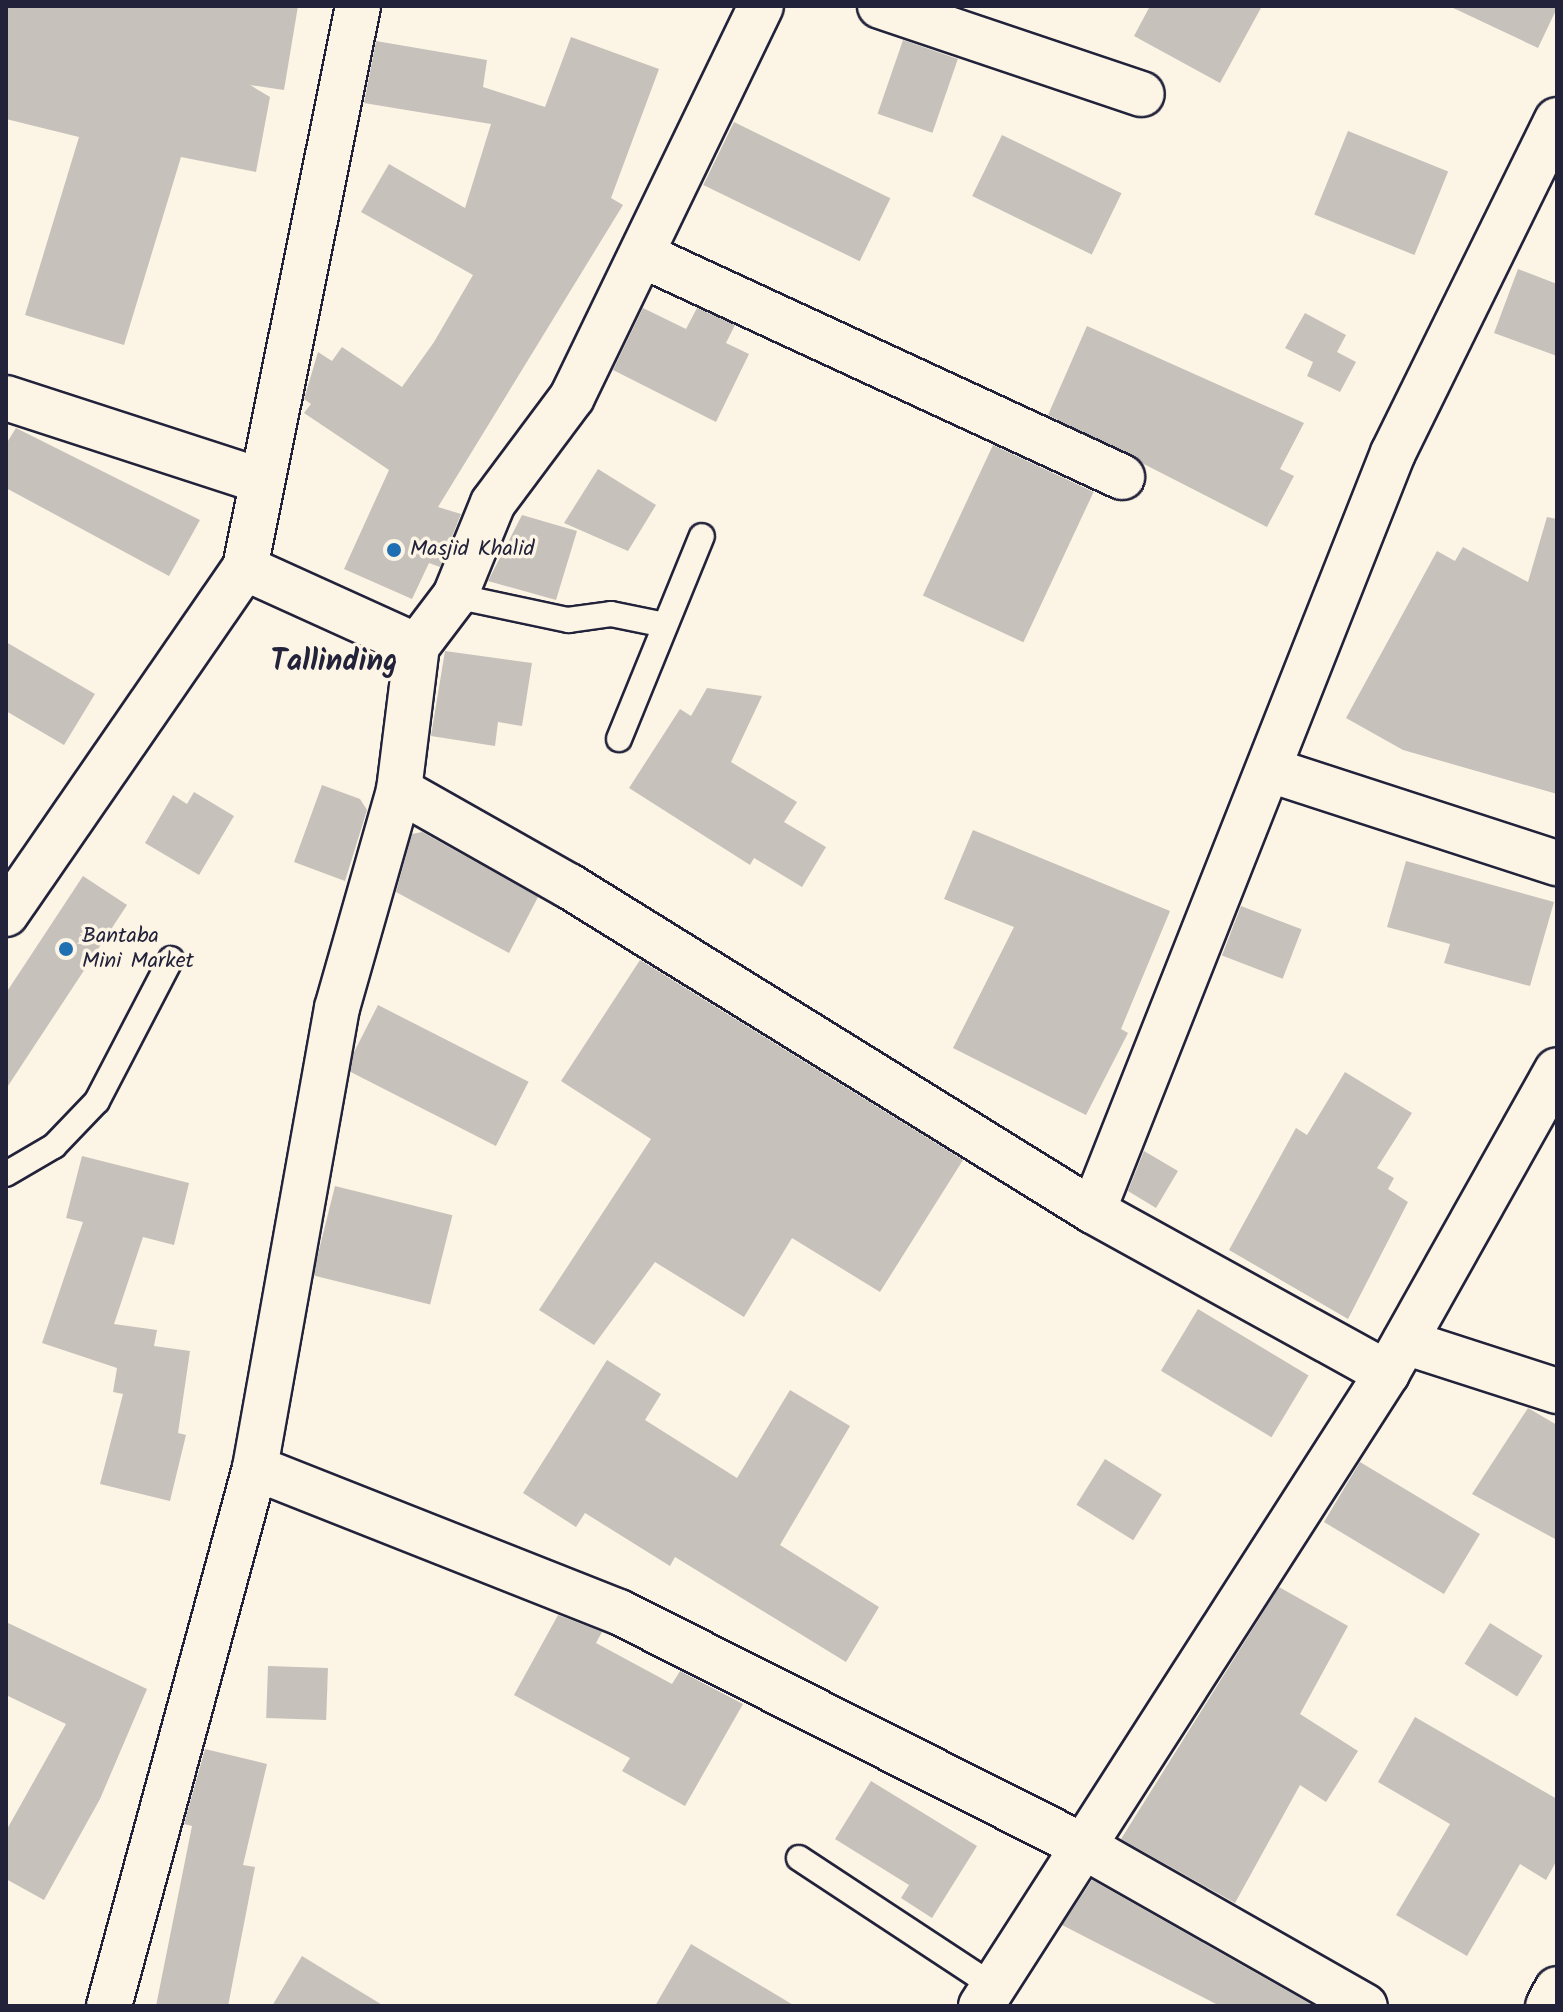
<!DOCTYPE html>
<style>
body{margin:0}
#map{position:relative;width:1563px;height:2012px;overflow:hidden;background:#fcf5e5;font-family:Kalam,sans-serif}
div>[style]{position:absolute}
.building>*{inset:0;background:#c6c1bb;transform-origin:0 0}
.roads{filter:drop-shadow(2px 0 #22223b) drop-shadow(-2px 0 #22223b) drop-shadow(0 2px #22223b) drop-shadow(0 -2px #22223b)}
.lane>*{height:24px;margin:-12px;padding:0 12px;transform-origin:12px;border-radius:12px;background:#fcf5e5}
.street>*{height:44px;margin:-22px;padding:0 22px;transform-origin:22px;border-radius:22px;background:#fcf5e5}
.secondary>*{height:44px;margin:-22px;padding:0 22px;transform-origin:22px;border-radius:22px;background:#fcf5e5}
.dots>*{width:22px;height:22px;translate:-50% -50%;box-sizing:border-box;border:4px solid #fcf5e5;border-radius:50%}
span{translate:-50% -50%;white-space:nowrap;text-align:center;line-height:1.15;-webkit-text-stroke:7px #fcf5e5;paint-order:stroke}
.poi-label{font-size:22px;color:#22223b}
.left{translate:0 -50%;text-align:left}
.district-label{font-size:30px;color:#22223b;font-weight:700}
.frame{position:absolute;inset:0;border:8px solid #22223b;pointer-events:none}
</style>
<div id="map">
<div class="building">
<i style="clip-path:polygon(6px 6px,298px 6px,284px 90px,250px 85px,270px 97px,256px 172px,181px 157px,124px 345px,25px 315px,79px 137px,6px 119px)"></i>
<i style="clip-path:polygon(1150px 6px,1262px 6px,1220px 83px,1134px 36px)"></i>
<i style="clip-path:polygon(1449px 6px,1557px 6px,1557px 8px,1538px 48px)"></i>
<i style="clip-path:polygon(571px 37px,659px 69px,611px 198px,623px 205px,438px 507px,461px 514px,440px 567px,429px 563px,412px 599px,344px 569px,389px 470px,304px 413px,311px 404px,304px 399px,318px 352px,332px 361px,342px 347px,402px 387px,434px 342px,473px 275px,361px 212px,389px 164px,465px 208px,491px 124px,364px 103px,376px 41px,487px 60px,483px 87px,545px 107px)"></i>
<i style="left:903px;top:40px;width:58px;height:78px;rotate:19deg"></i>
<i style="left:734px;top:122px;width:174px;height:70px;rotate:26deg"></i>
<i style="left:1348px;top:131px;width:108px;height:90px;rotate:22deg"></i>
<i style="left:1002px;top:135px;width:133px;height:68px;rotate:26deg"></i>
<i style="clip-path:polygon(1518px 269px,1557px 284px,1557px 356px,1494px 333px)"></i>
<i style="clip-path:polygon(643px 308px,686px 329px,697px 308px,735px 325px,726px 343px,749px 354px,716px 422px,613px 370px)"></i>
<i style="clip-path:polygon(1305px 313px,1346px 335px,1337px 352px,1356px 362px,1340px 392px,1307px 376px,1313px 362px,1285px 348px)"></i>
<i style="clip-path:polygon(1087px 326px,1304px 423px,1280px 469px,1294px 476px,1267px 527px,1048px 415px)"></i>
<i style="clip-path:polygon(16px 428px,200px 520px,169px 576px,6px 488px,6px 444px)"></i>
<i style="left:993px;top:445px;width:111px;height:166px;rotate:25deg"></i>
<i style="clip-path:polygon(598px 469px,656px 505px,628px 551px,564px 523px)"></i>
<i style="clip-path:polygon(522px 515px,577px 531px,556px 600px,488px 581px)"></i>
<i style="clip-path:polygon(1547px 517px,1557px 519px,1557px 794px,1403px 750px,1346px 718px,1437px 551px,1455px 561px,1463px 547px,1528px 582px)"></i>
<i style="clip-path:polygon(6px 642px,95px 694px,64px 745px,6px 711px)"></i>
<i style="clip-path:polygon(445px 651px,532px 663px,522px 726px,498px 722px,495px 746px,431px 736px)"></i>
<i style="clip-path:polygon(707px 688px,762px 696px,731px 762px,797px 802px,784px 822px,826px 847px,802px 887px,754px 858px,750px 865px,629px 788px,680px 709px,691px 716px)"></i>
<i style="clip-path:polygon(322px 785px,360px 799px,367px 810px,345px 881px,294px 862px)"></i>
<i style="clip-path:polygon(194px 792px,234px 816px,199px 875px,145px 843px,173px 795px,187px 804px)"></i>
<i style="clip-path:polygon(973px 830px,1170px 911px,1121px 1029px,1128px 1033px,1086px 1115px,953px 1048px,1014px 927px,944px 899px)"></i>
<i style="clip-path:polygon(422px 832px,538px 897px,509px 953px,396px 892px,412px 834px)"></i>
<i style="clip-path:polygon(1406px 861px,1554px 902px,1530px 986px,1444px 963px,1450px 944px,1387px 927px)"></i>
<i style="clip-path:polygon(83px 876px,127px 905px,6px 1089px,6px 993px)"></i>
<i style="left:1241px;top:906px;width:65px;height:53px;rotate:21deg"></i>
<i style="clip-path:polygon(640px 960px,963px 1160px,880px 1292px,792px 1238px,744px 1317px,655px 1262px,594px 1345px,539px 1310px,651px 1139px,561px 1081px)"></i>
<i style="left:378px;top:1005px;width:169px;height:72px;rotate:27deg"></i>
<i style="clip-path:polygon(1345px 1072px,1412px 1113px,1377px 1168px,1394px 1178px,1388px 1189px,1408px 1202px,1348px 1319px,1229px 1250px,1296px 1128px,1307px 1135px)"></i>
<i style="clip-path:polygon(1144px 1151px,1178px 1171px,1156px 1208px,1128px 1191px)"></i>
<i style="clip-path:polygon(82px 1156px,189px 1183px,174px 1245px,143px 1237px,114px 1324px,157px 1330px,154px 1346px,190px 1351px,178px 1433px,186px 1435px,170px 1501px,100px 1484px,123px 1394px,113px 1392px,117px 1368px,42px 1343px,83px 1222px,66px 1218px)"></i>
<i style="left:335px;top:1186px;width:121px;height:92px;rotate:14deg"></i>
<i style="left:1198px;top:1309px;width:129px;height:72px;rotate:31deg"></i>
<i style="clip-path:polygon(607px 1360px,661px 1394px,645px 1420px,737px 1478px,790px 1390px,850px 1426px,780px 1545px,879px 1607px,846px 1662px,675px 1557px,670px 1566px,585px 1513px,576px 1527px,523px 1493px)"></i>
<i style="clip-path:polygon(1528px 1408px,1557px 1425px,1557px 1540px,1472px 1494px)"></i>
<i style="left:1105px;top:1459px;width:67px;height:54px;rotate:32deg"></i>
<i style="left:1360px;top:1462px;width:140px;height:70px;rotate:31deg"></i>
<i style="clip-path:polygon(1279px 1587px,1348px 1626px,1300px 1714px,1358px 1751px,1326px 1802px,1300px 1785px,1235px 1903px,1121px 1839px)"></i>
<i style="clip-path:polygon(558px 1615px,602px 1632px,596px 1643px,672px 1684px,680px 1671px,743px 1704px,685px 1806px,622px 1771px,630px 1758px,514px 1695px)"></i>
<i style="clip-path:polygon(6px 1622px,147px 1689px,100px 1799px,44px 1900px,6px 1879px,6px 1831px,66px 1724px,6px 1695px)"></i>
<i style="left:1490px;top:1623px;width:62px;height:48px;rotate:32deg"></i>
<i style="left:268px;top:1666px;width:60px;height:52px;rotate:2deg"></i>
<i style="clip-path:polygon(1415px 1717px,1557px 1799px,1557px 1860px,1546px 1880px,1520px 1864px,1467px 1956px,1396px 1915px,1450px 1824px,1378px 1782px)"></i>
<i style="clip-path:polygon(205px 1749px,267px 1764px,243px 1865px,255px 1867px,228px 2006px,156px 2006px,192px 1826px,184px 1824px)"></i>
<i style="clip-path:polygon(871px 1781px,977px 1846px,932px 1918px,901px 1898px,909px 1885px,835px 1839px)"></i>
<i style="clip-path:polygon(1092px 1880px,1314px 2006px,1220px 2006px,1062px 1925px)"></i>
<i style="clip-path:polygon(691px 1944px,795px 2006px,655px 2006px)"></i>
<i style="clip-path:polygon(302px 1956px,384px 2006px,272px 2006px)"></i>
</div>
<div class="roads">
<div class="lane">
<i style="left:455px;top:596px;width:116px;rotate:12deg"></i>
<i style="left:568px;top:620px;width:43px;rotate:-7.9deg"></i>
<i style="left:611px;top:614px;width:55px;rotate:11.5deg"></i>
<i style="left:619px;top:739px;width:219px;rotate:-67.8deg"></i>
<i style="left:6px;top:1174px;width:56px;rotate:-30.3deg"></i>
<i style="left:54px;top:1146px;width:62px;rotate:-46.3deg"></i>
<i style="left:97px;top:1101px;width:160px;rotate:-62.5deg"></i>
<i style="left:799px;top:1858px;width:232px;rotate:33.4deg"></i>
</div>
<div class="street">
<i style="left:880px;top:6px;width:276px;rotate:18.6deg"></i>
<i style="left:642px;top:255px;width:529px;rotate:24.82deg"></i>
<i style="left:6px;top:398px;width:266px;rotate:18deg"></i>
<i style="left:245px;top:568px;width:189px;rotate:24.4deg"></i>
<i style="left:1270px;top:770px;width:302px;rotate:18deg"></i>
<i style="left:399px;top:790px;width:195px;rotate:29.5deg"></i>
<i style="left:569px;top:886px;width:617px;rotate:31.81deg"></i>
<i style="left:1093px;top:1211px;width:336px;rotate:28.9deg"></i>
<i style="left:1093px;top:1211px;width:815px;rotate:-68.41deg"></i>
<i style="left:1393px;top:453px;width:371px;rotate:-63.8deg"></i>
<i style="left:1405px;top:1342px;width:160px;rotate:17.9deg"></i>
<i style="left:255px;top:1468px;width:391px;rotate:21.6deg"></i>
<i style="left:619px;top:1612px;width:520px;rotate:26.76deg"></i>
<i style="left:1083px;top:1846px;width:324px;rotate:29.6deg"></i>
<i style="left:109px;top:2006px;width:557px;rotate:-74.82deg"></i>
<i style="left:255px;top:1468px;width:467px;rotate:-79.9deg"></i>
<i style="left:337px;top:1008px;width:227px;rotate:-74.1deg"></i>
<i style="left:399px;top:790px;width:145px;rotate:-82.9deg"></i>
<i style="left:417px;top:646px;width:63px;rotate:-52.8deg"></i>
<i style="left:455px;top:596px;width:100px;rotate:-67.8deg"></i>
<i style="left:493px;top:503px;width:132px;rotate:-53.3deg"></i>
<i style="left:572px;top:397px;width:434px;rotate:-64.2deg"></i>
<i style="left:981px;top:2006px;width:752px;rotate:-57.32deg"></i>
<i style="left:1387px;top:1373px;width:347px;rotate:-60.7deg"></i>
<i style="left:1548px;top:2006px;width:19px;rotate:-62deg"></i>
</div>
<div class="secondary">
<i style="left:6px;top:914px;width:421px;rotate:-55.4deg"></i>
<i style="left:245px;top:568px;width:573px;rotate:-78.63deg"></i>
</div>
</div>
<div class="dots">
<i style="left:394px;top:550px;background:#1f6fb2"></i>
<i style="left:66px;top:949px;background:#1f6fb2"></i>
</div>
<div class="poi-label">
<span class="left" style="left:410px;top:550px">Masjid Khalid</span>
<span class="left" style="left:82px;top:949px">Bantaba<br>Mini Market</span>
</div>
<div class="district-label">
<span style="left:334px;top:662px">Tallinding</span>
</div>
<div class="frame"></div>
</div>
